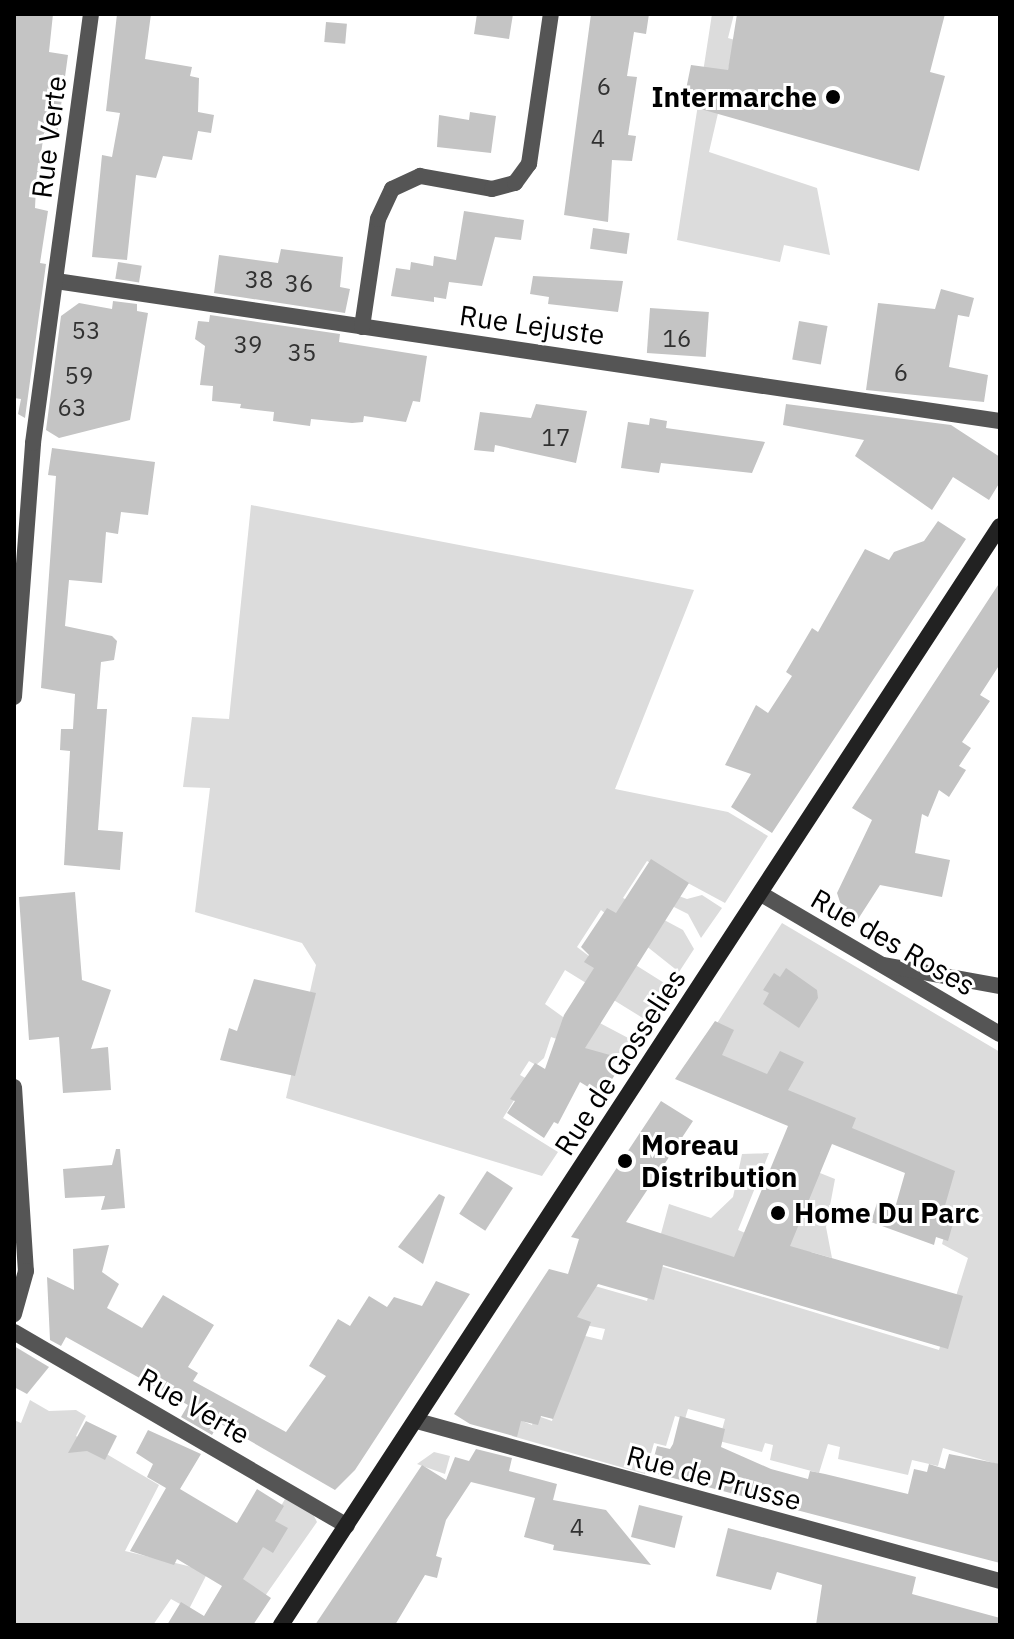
<!DOCTYPE html>
<style>
body{margin:0}
#map{position:relative;width:1014px;height:1639px;overflow:hidden;background:#fff;font-family:"IBM Plex Sans",sans-serif}
div>[style]{position:absolute}
.green>*{inset:0;background:#dcdcdc}
.building>*{inset:0;background:#c4c4c4;transform-origin:0 0}
.street>*{height:16px;margin:-8px;padding:0 8px;transform-origin:8px;border-radius:8px;background:#555}
.secondary>*{height:16px;margin:-8px;padding:0 8px;transform-origin:8px;border-radius:8px;background:#222}
.dots>*{width:22px;height:22px;translate:-50% -50%;box-sizing:border-box;border:4px solid #fff;border-radius:50%}
span{translate:-50% -50%;white-space:nowrap;text-align:center;line-height:1.15;-webkit-text-stroke:6px #fff;paint-order:stroke}
.number-label{font-size:24px;color:#313131}
.number-label span{-webkit-text-stroke-width:0}
.poi-label{font-size:28px;color:#000;font-weight:700}
.right{translate:-100% -50%;text-align:right}
.left{translate:0 -50%;text-align:left}
.street-label{font-size:28px;color:#000}
.frame{position:absolute;inset:0;border:16px solid #000;pointer-events:none}
</style>
<div id="map">
<div class="green">
<i style="clip-path:polygon(712px 14px,734px 14px,728px 38px,735px 40px,709px 152px,817px 188px,830px 255px,784px 245px,780px 262px,677px 240px)"></i>
<i style="clip-path:polygon(251px 505px,694px 590px,615px 789px,728px 812px,768px 836px,725px 903px,647px 861px,623px 898px,683px 930px,694px 949px,679px 972px,601px 910px,577px 947px,622px 981px,634px 964px,669px 986px,646px 1020px,565px 970px,545px 1004px,588px 1035px,596px 1021px,632px 1040px,619px 1060px,551px 1037px,544px 1058px,536px 1065px,529px 1061px,520px 1075px,527px 1079px,503px 1118px,558px 1152px,542px 1176px,286px 1098px,316px 965px,302px 943px,195px 912px,210px 788px,183px 787px,192px 717px,229px 719px)"></i>
<i style="clip-path:polygon(676px 895px,687px 899px,702px 895px,722px 908px,701px 938px,688px 914px,670px 905px)"></i>
<i style="clip-path:polygon(782px 923px,1000px 1052px,1000px 1465px,943px 1448px,938px 1466px,912px 1460px,908px 1475px,838px 1459px,840px 1447px,828px 1444px,819px 1473px,770px 1460px,773px 1445px,765px 1443px,762px 1452px,719px 1441px,725px 1419px,688px 1409px,685px 1419px,675px 1416px,666px 1446px,654px 1443px,645px 1474px,512px 1436px,515px 1418px,532px 1425px,535px 1415px,552px 1421px,577px 1334px,602px 1340px,605px 1329px,570px 1322px,574px 1280px,647px 1301px,651px 1286px,631px 1257px,939px 1350px,968px 1258px,942px 1244px,950px 1215px,910px 1203px,917px 1178px,789px 1091px,699px 1051px)"></i>
<i style="clip-path:polygon(769px 1153px,738px 1230px,783px 1248px,815px 1171px,835px 1179px,826px 1227px,832px 1258px,811px 1252px,805px 1272px,746px 1271px,659px 1241px,669px 1204px,711px 1218px,733px 1197px,742px 1154px)"></i>
<i style="clip-path:polygon(30px 1400px,49px 1411px,76px 1410px,86px 1416px,76px 1436px,159px 1485px,125px 1551px,192px 1567px,263px 1538px,285px 1499px,313px 1514px,317px 1522px,265px 1596px,208px 1572px,189px 1609px,171px 1599px,153px 1625px,14px 1625px,14px 1420px,21px 1423px)"></i>
<i style="clip-path:polygon(434px 1452px,450px 1456px,445px 1474px,417px 1464px)"></i>
</div>
<div class="building">
<i style="clip-path:polygon(14px 14px,53px 14px,49px 52px,68px 55px,57px 135px,44px 133px,36px 187px,35px 208px,48px 211px,40px 263px,46px 264px,25px 418px,18px 414px,21px 399px,14px 398px)"></i>
<i style="clip-path:polygon(117px 14px,151px 14px,145px 59px,192px 67px,190px 76px,199px 78px,198px 112px,214px 115px,211px 133px,198px 131px,192px 160px,163px 156px,156px 178px,136px 175px,127px 260px,92px 257px,102px 155px,112px 157px,120px 113px,106px 111px)"></i>
<i style="clip-path:polygon(477px 14px,513px 14px,509px 39px,474px 34px)"></i>
<i style="clip-path:polygon(591px 14px,649px 14px,646px 34px,634px 32px,627px 76px,637px 77px,628px 135px,636px 136px,632px 161px,612px 160px,608px 222px,564px 215px)"></i>
<i style="clip-path:polygon(737px 14px,945px 14px,930px 72px,945px 76px,919px 171px,683px 104px,691px 65px,728px 70px)"></i>
<i style="left:326px;top:22px;width:21px;height:20px;rotate:5deg"></i>
<i style="clip-path:polygon(470px 112px,496px 116px,491px 153px,437px 147px,439px 115px,469px 120px)"></i>
<i style="clip-path:polygon(464px 211px,524px 220px,521px 240px,495px 237px,482px 286px,449px 282px,446px 299px,434px 297px,434px 302px,391px 296px,396px 268px,410px 270px,411px 262px,433px 266px,434px 256px,456px 260px)"></i>
<i style="left:593px;top:228px;width:37px;height:21px;rotate:8deg"></i>
<i style="clip-path:polygon(281px 249px,343px 257px,340px 287px,350px 289px,345px 313px,214px 293px,219px 255px,278px 263px)"></i>
<i style="left:118px;top:262px;width:24px;height:17px;rotate:9deg"></i>
<i style="clip-path:polygon(533px 276px,623px 281px,618px 312px,548px 304px,549px 297px,530px 294px)"></i>
<i style="clip-path:polygon(941px 289px,974px 298px,969px 317px,958px 315px,949px 367px,988px 375px,984px 402px,866px 390px,878px 303px,935px 309px)"></i>
<i style="clip-path:polygon(113px 301px,137px 304px,137px 311px,148px 313px,130px 420px,59px 438px,46px 430px,61px 316px,79px 303px,112px 309px)"></i>
<i style="left:650px;top:308px;width:59px;height:45px;rotate:4deg"></i>
<i style="clip-path:polygon(210px 315px,340px 334px,339px 342px,427px 356px,420px 402px,413px 401px,406px 422px,364px 416px,363px 422px,352px 423px,311px 419px,310px 426px,273px 421px,274px 412px,240px 408px,241px 404px,212px 401px,213px 386px,200px 385px,205px 346px,195px 339px,198px 321px,209px 322px)"></i>
<i style="left:799px;top:321px;width:29px;height:39px;rotate:10deg"></i>
<i style="clip-path:polygon(536px 404px,587px 411px,576px 463px,495px 445px,494px 452px,474px 450px,480px 412px,531px 418px)"></i>
<i style="clip-path:polygon(786px 404px,951px 425px,1000px 457px,1000px 482px,989px 500px,953px 477px,932px 510px,855px 456px,864px 440px,783px 425px)"></i>
<i style="clip-path:polygon(650px 418px,667px 421px,666px 428px,765px 442px,752px 473px,661px 463px,659px 473px,621px 468px,628px 422px,649px 425px)"></i>
<i style="clip-path:polygon(52px 448px,155px 462px,148px 515px,121px 512px,118px 534px,106px 532px,102px 583px,69px 580px,65px 626px,112px 636px,117px 641px,114px 660px,101px 662px,97px 709px,107px 709px,98px 830px,123px 832px,120px 870px,64px 865px,70px 751px,60px 750px,61px 729px,73px 729px,75px 694px,41px 688px,56px 476px,48px 475px)"></i>
<i style="clip-path:polygon(938px 521px,966px 539px,772px 833px,731px 807px,751px 774px,725px 765px,756px 705px,768px 713px,792px 676px,786px 672px,812px 628px,818px 632px,865px 549px,889px 560px,894px 552px,924px 541px)"></i>
<i style="clip-path:polygon(1000px 582px,1000px 664px,980px 695px,990px 701px,962px 742px,971px 748px,959px 766px,966px 770px,949px 797px,939px 790px,928px 817px,922px 814px,915px 853px,950px 860px,942px 897px,880px 885px,853px 927px,834px 915px,841px 905px,837px 893px,872px 820px,852px 808px)"></i>
<i style="clip-path:polygon(651px 859px,689px 883px,585px 1048px,617px 1057px,611px 1068px,617px 1072px,601px 1095px,580px 1082px,558px 1124px,554px 1122px,544px 1138px,507px 1113px,515px 1101px,510px 1099px,535px 1063px,545px 1069px,564px 1015px,594px 968px,584px 962px,589px 955px,581px 947px,607px 908px,616px 913px)"></i>
<i style="clip-path:polygon(75px 892px,82px 980px,111px 990px,91px 1049px,108px 1047px,111px 1090px,63px 1093px,59px 1037px,29px 1040px,19px 897px)"></i>
<i style="clip-path:polygon(786px 968px,817px 990px,818px 998px,799px 1028px,763px 1004px,769px 993px,763px 990px,774px 973px,780px 977px)"></i>
<i style="clip-path:polygon(254px 979px,316px 993px,295px 1076px,220px 1060px,229px 1028px,237px 1031px)"></i>
<i style="clip-path:polygon(715px 1021px,734px 1030px,722px 1055px,767px 1074px,780px 1051px,804px 1062px,788px 1090px,856px 1118px,852px 1128px,955px 1171px,944px 1209px,956px 1213px,948px 1241px,936px 1237px,934px 1245px,871px 1222px,877px 1203px,895px 1208px,905px 1173px,832px 1144px,790px 1246px,963px 1296px,948px 1349px,663px 1265px,654px 1300px,598px 1284px,577px 1317px,591px 1322px,553px 1419px,541px 1416px,538px 1425px,521px 1421px,517px 1437px,470px 1424px,454px 1414px,549px 1269px,568px 1274px,579px 1239px,571px 1237px,661px 1101px,693px 1121px,626px 1222px,734px 1257px,788px 1126px,675px 1079px)"></i>
<i style="clip-path:polygon(116px 1149px,120px 1149px,125px 1208px,101px 1210px,105px 1196px,65px 1198px,63px 1169px,112px 1165px)"></i>
<i style="left:487px;top:1171px;width:31px;height:51px;rotate:33deg"></i>
<i style="clip-path:polygon(439px 1194px,445px 1197px,423px 1264px,398px 1247px)"></i>
<i style="clip-path:polygon(109px 1245px,102px 1272px,119px 1284px,107px 1308px,142px 1328px,163px 1295px,214px 1325px,188px 1367px,198px 1373px,193px 1381px,286px 1432px,326px 1376px,309px 1366px,338px 1319px,350px 1326px,369px 1296px,387px 1307px,394px 1297px,422px 1306px,436px 1281px,470px 1294px,355px 1470px,335px 1490px,219px 1423px,212px 1435px,181px 1417px,188px 1405px,66px 1337px,61px 1346px,50px 1340px,47px 1277px,74px 1290px,73px 1249px)"></i>
<i style="clip-path:polygon(14px 1346px,49px 1367px,27px 1394px,14px 1387px)"></i>
<i style="clip-path:polygon(680px 1416px,725px 1429px,721px 1447px,771px 1469px,808px 1479px,810px 1471px,825px 1474px,908px 1494px,914px 1469px,927px 1472px,929px 1464px,945px 1469px,949px 1454px,1000px 1464px,1000px 1563px,650px 1472px,657px 1446px,670px 1449px,673px 1444px)"></i>
<i style="clip-path:polygon(86px 1421px,117px 1436px,105px 1460px,87px 1451px,68px 1453px)"></i>
<i style="clip-path:polygon(148px 1430px,201px 1454px,180px 1489px,237px 1523px,257px 1489px,284px 1506px,275px 1521px,288px 1528px,273px 1553px,263px 1547px,243px 1579px,271px 1598px,253px 1625px,167px 1625px,181px 1602px,204px 1616px,222px 1586px,177px 1559px,174px 1565px,130px 1551px,166px 1488px,147px 1477px,153px 1464px,136px 1453px)"></i>
<i style="clip-path:polygon(476px 1449px,512px 1458px,509px 1471px,557px 1484px,553px 1500px,606px 1510px,651px 1565px,553px 1550px,554px 1545px,524px 1537px,535px 1498px,471px 1482px,446px 1520px,436px 1556px,442px 1558px,437px 1578px,425px 1575px,395px 1625px,315px 1625px,422px 1465px,446px 1480px,455px 1457px,469px 1461px)"></i>
<i style="left:639px;top:1505px;width:45px;height:33px;rotate:14deg"></i>
<i style="clip-path:polygon(728px 1528px,916px 1577px,912px 1594px,1000px 1618px,1000px 1625px,816px 1625px,822px 1585px,777px 1572px,771px 1590px,716px 1576px)"></i>
</div>
<div class="street">
<i style="left:56px;top:281px;width:954px;rotate:8.44deg"></i>
<i style="left:362px;top:327px;width:109px;rotate:-81.6deg"></i>
<i style="left:378px;top:219px;width:33px;rotate:-65deg"></i>
<i style="left:392px;top:189px;width:31px;rotate:-25deg"></i>
<i style="left:420px;top:176px;width:73px;rotate:10.2deg"></i>
<i style="left:492px;top:189px;width:24px;rotate:-15deg"></i>
<i style="left:515px;top:183px;width:24px;rotate:-54deg"></i>
<i style="left:529px;top:164px;width:152px;rotate:-81.7deg"></i>
<i style="left:14px;top:697px;width:255px;rotate:-85.7deg"></i>
<i style="left:33px;top:443px;width:433px;rotate:-82.3deg"></i>
<i style="left:761px;top:894px;width:277px;rotate:30.4deg"></i>
<i style="left:884px;top:965px;width:118px;rotate:10.3deg"></i>
<i style="left:14px;top:1087px;width:184px;rotate:86.3deg"></i>
<i style="left:26px;top:1271px;width:45px;rotate:105.6deg"></i>
<i style="left:14px;top:1332px;width:385px;rotate:30.2deg"></i>
<i style="left:417px;top:1421px;width:605px;rotate:15.35deg"></i>
</div>
<div class="secondary">
<i style="left:281px;top:1625px;width:1313px;rotate:-56.81deg"></i>
</div>
<div class="dots">
<i style="left:833px;top:97px;background:#000"></i>
<i style="left:625px;top:1161px;background:#000"></i>
<i style="left:778px;top:1213px;background:#000"></i>
</div>
<div class="number-label">
<span style="left:604px;top:87px">6</span>
<span style="left:598px;top:139px">4</span>
<span style="left:259px;top:280px">38</span>
<span style="left:299px;top:284px">36</span>
<span style="left:86px;top:331px">53</span>
<span style="left:677px;top:339px">16</span>
<span style="left:248px;top:345px">39</span>
<span style="left:302px;top:353px">35</span>
<span style="left:901px;top:373px">6</span>
<span style="left:79px;top:376px">59</span>
<span style="left:72px;top:408px">63</span>
<span style="left:556px;top:438px">17</span>
<span style="left:577px;top:1528px">4</span>
</div>
<div class="poi-label">
<span class="right" style="left:817px;top:97px">Intermarche</span>
<span class="left" style="left:641px;top:1161px">Moreau<br>Distribution</span>
<span class="left" style="left:794px;top:1213px">Home Du Parc</span>
</div>
<div class="street-label">
<span style="left:49px;top:137px;rotate:-83deg">Rue Verte</span>
<span style="left:532px;top:325px;rotate:8deg">Rue Lejuste</span>
<span style="left:893px;top:942px;rotate:30deg">Rue des Roses</span>
<span style="left:620px;top:1062px;rotate:-57deg">Rue de Gosselies</span>
<span style="left:194px;top:1406px;rotate:30deg">Rue Verte</span>
<span style="left:714px;top:1478px;rotate:15deg">Rue de Prusse</span>
</div>
<div class="frame"></div>
</div>
